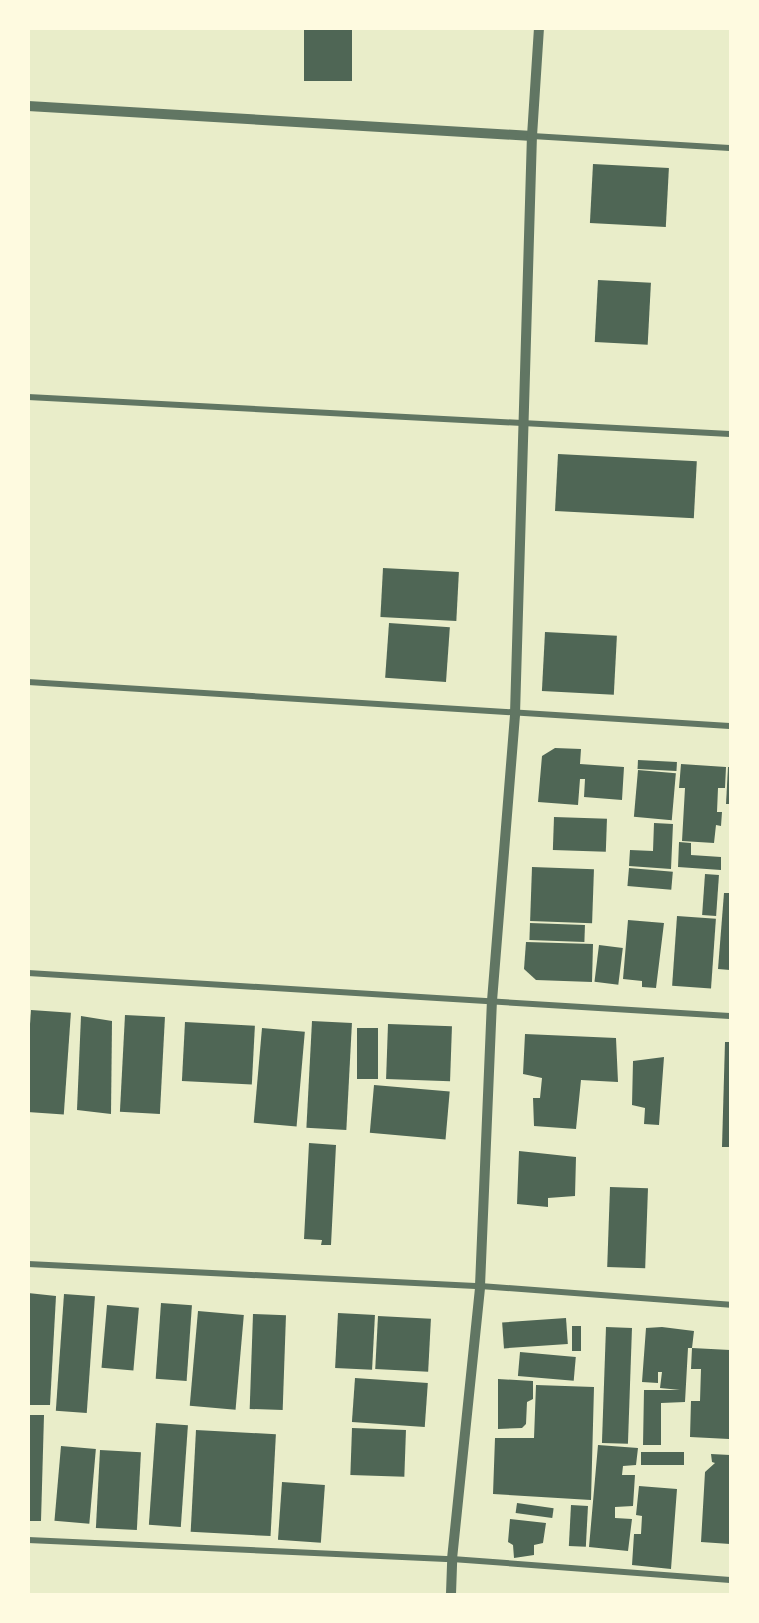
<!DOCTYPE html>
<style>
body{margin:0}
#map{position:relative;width:759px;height:1623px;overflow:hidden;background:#e9edc9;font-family:Manrope,sans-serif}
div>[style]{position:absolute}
.building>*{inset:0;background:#4f6655;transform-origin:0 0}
.minor>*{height:6px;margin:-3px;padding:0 3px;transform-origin:3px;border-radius:3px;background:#617663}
.tertiary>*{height:10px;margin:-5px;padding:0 5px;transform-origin:5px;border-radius:5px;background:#617663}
span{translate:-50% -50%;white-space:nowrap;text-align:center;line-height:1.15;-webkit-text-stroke:4.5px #fefae0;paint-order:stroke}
.frame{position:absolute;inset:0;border:30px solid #fefae0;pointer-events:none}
</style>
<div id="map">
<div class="building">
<i style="left:304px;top:28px;width:48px;height:53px"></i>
<i style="left:593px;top:164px;width:76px;height:59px;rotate:3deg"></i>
<i style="left:598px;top:280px;width:53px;height:62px;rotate:3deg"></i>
<i style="left:558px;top:454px;width:139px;height:57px;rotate:3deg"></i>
<i style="left:383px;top:568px;width:76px;height:49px;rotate:3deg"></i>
<i style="left:389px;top:623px;width:61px;height:55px;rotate:4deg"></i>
<i style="left:545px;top:632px;width:72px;height:59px;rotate:3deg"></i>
<i style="clip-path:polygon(555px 748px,581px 749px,580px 764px,624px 767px,622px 800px,584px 797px,585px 779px,580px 779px,578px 805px,538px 802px,542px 756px)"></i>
<i style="left:638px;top:760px;width:39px;height:9px;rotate:3deg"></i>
<i style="clip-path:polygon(681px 764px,726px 767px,725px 788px,718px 788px,717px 812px,722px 812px,721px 826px,716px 825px,714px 843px,682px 841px,685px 788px,679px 788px)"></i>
<i style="clip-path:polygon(728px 767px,730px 767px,730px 804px,726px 804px)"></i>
<i style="left:638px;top:770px;width:38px;height:47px;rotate:5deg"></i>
<i style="left:554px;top:817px;width:53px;height:33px;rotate:2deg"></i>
<i style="clip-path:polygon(654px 823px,673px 824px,671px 869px,629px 866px,630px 850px,653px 851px)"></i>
<i style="clip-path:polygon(679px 842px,691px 843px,691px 855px,721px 857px,721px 870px,678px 867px)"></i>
<i style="left:532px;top:867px;width:62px;height:54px;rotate:2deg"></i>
<i style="left:629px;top:868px;width:44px;height:18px;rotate:5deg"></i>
<i style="left:705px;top:874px;width:14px;height:41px;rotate:4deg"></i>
<i style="clip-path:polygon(724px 893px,730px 893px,730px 970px,718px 969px)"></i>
<i style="left:677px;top:916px;width:39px;height:70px;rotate:4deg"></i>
<i style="clip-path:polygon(628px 920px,664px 923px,656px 988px,642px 987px,642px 981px,623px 979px)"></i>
<i style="left:530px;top:923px;width:55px;height:17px;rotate:2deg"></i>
<i style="clip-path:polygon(526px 942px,593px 944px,592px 982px,536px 980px,524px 969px)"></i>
<i style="left:599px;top:945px;width:24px;height:37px;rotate:7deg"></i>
<i style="left:31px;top:1010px;width:40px;height:102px;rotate:4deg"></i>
<i style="left:125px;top:1015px;width:40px;height:97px;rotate:3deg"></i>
<i style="clip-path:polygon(81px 1016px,112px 1021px,111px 1114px,77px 1110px)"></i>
<i style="left:312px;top:1021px;width:40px;height:107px;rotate:3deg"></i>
<i style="left:185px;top:1022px;width:70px;height:59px;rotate:3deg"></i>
<i style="left:388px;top:1024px;width:64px;height:55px;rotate:2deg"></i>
<i style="left:262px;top:1028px;width:43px;height:95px;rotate:5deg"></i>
<i style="left:357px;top:1028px;width:21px;height:51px"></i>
<i style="clip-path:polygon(525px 1034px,616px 1038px,618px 1082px,581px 1080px,576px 1129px,534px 1126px,533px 1098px,540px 1098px,542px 1078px,523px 1074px)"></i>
<i style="clip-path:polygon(725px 1042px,730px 1042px,730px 1147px,722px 1147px)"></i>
<i style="clip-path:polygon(664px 1057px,659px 1125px,644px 1124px,645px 1108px,632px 1105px,633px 1061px)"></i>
<i style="left:374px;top:1085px;width:76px;height:48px;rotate:5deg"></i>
<i style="clip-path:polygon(309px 1143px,336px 1145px,331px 1245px,321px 1245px,322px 1240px,304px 1239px)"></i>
<i style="clip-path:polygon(519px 1151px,576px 1157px,575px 1196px,548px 1198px,548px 1207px,517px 1204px)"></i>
<i style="left:610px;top:1187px;width:38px;height:80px;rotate:2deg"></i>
<i style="clip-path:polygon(28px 1293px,56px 1296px,50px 1405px,28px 1405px)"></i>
<i style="left:64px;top:1294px;width:31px;height:117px;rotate:4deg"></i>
<i style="left:161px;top:1303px;width:31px;height:76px;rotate:4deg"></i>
<i style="left:107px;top:1305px;width:32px;height:63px;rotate:5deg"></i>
<i style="left:198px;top:1311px;width:46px;height:95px;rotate:5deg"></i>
<i style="left:338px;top:1313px;width:37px;height:55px;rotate:3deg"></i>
<i style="left:253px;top:1314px;width:33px;height:95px;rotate:2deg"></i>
<i style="left:378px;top:1316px;width:53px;height:53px;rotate:3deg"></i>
<i style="left:566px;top:1318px;width:26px;height:64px;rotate:86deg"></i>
<i style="left:572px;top:1326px;width:9px;height:25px"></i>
<i style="left:606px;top:1327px;width:26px;height:116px;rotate:2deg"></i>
<i style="clip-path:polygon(662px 1327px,694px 1331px,692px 1348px,688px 1348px,685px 1402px,661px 1403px,661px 1445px,643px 1445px,644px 1390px,680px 1390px,660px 1388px,662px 1372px,658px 1372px,658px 1383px,642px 1382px,646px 1328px)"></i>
<i style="clip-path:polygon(692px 1348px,730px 1350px,729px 1439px,690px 1437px,691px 1401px,700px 1401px,701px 1369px,691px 1369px)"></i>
<i style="left:520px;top:1352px;width:56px;height:24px;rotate:5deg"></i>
<i style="left:355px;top:1378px;width:73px;height:44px;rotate:4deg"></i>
<i style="clip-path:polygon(498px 1379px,533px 1381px,533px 1399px,527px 1402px,526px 1424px,522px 1428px,498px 1429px)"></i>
<i style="clip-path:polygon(536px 1385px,594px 1387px,591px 1500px,493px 1494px,495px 1438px,534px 1438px)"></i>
<i style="clip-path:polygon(28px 1415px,44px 1415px,41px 1521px,28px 1521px)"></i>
<i style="left:156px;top:1423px;width:32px;height:102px;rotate:4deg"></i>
<i style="left:352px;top:1428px;width:54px;height:47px;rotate:2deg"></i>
<i style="left:196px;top:1430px;width:80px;height:102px;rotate:3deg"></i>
<i style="clip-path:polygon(598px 1445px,638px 1448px,636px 1465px,623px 1466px,622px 1475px,635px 1475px,633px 1506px,615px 1507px,615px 1518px,632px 1519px,628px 1551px,589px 1547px)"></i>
<i style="left:61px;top:1446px;width:35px;height:75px;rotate:5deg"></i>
<i style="left:100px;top:1450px;width:41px;height:78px;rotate:3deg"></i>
<i style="left:641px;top:1452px;width:43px;height:13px"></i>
<i style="clip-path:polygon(711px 1454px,730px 1455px,730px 1544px,701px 1542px,705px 1472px,715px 1463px,712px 1462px)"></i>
<i style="left:282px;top:1482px;width:43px;height:58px;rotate:4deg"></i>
<i style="clip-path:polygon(639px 1486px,677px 1489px,671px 1569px,632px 1565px,634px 1534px,641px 1534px,642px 1516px,636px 1515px)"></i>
<i style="left:517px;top:1503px;width:37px;height:10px;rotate:8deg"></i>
<i style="left:571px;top:1505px;width:17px;height:41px;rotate:3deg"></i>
<i style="clip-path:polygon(510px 1519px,546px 1523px,543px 1543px,534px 1545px,534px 1555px,514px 1558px,513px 1545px,508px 1542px)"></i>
</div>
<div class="minor">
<i style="left:532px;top:136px;width:198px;rotate:3.5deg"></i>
<i style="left:28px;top:397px;width:703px;rotate:3.02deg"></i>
<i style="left:28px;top:682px;width:703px;rotate:3.59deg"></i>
<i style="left:28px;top:973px;width:703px;rotate:3.51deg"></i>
<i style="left:28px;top:1264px;width:453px;rotate:2.8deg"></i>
<i style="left:480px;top:1286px;width:251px;rotate:4.3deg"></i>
<i style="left:28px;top:1540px;width:424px;rotate:2.6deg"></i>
<i style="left:452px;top:1559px;width:279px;rotate:4.3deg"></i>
</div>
<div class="tertiary">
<i style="left:28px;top:106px;width:505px;rotate:3.41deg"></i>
<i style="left:451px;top:1594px;width:35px;rotate:-88deg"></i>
<i style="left:452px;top:1559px;width:274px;rotate:-84.1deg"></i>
<i style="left:480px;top:1286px;width:285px;rotate:-87.6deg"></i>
<i style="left:492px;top:1001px;width:288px;rotate:-85.4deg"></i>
<i style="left:515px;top:714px;width:578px;rotate:-88.32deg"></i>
<i style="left:532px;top:136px;width:108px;rotate:-86.3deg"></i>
</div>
<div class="frame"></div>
</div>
